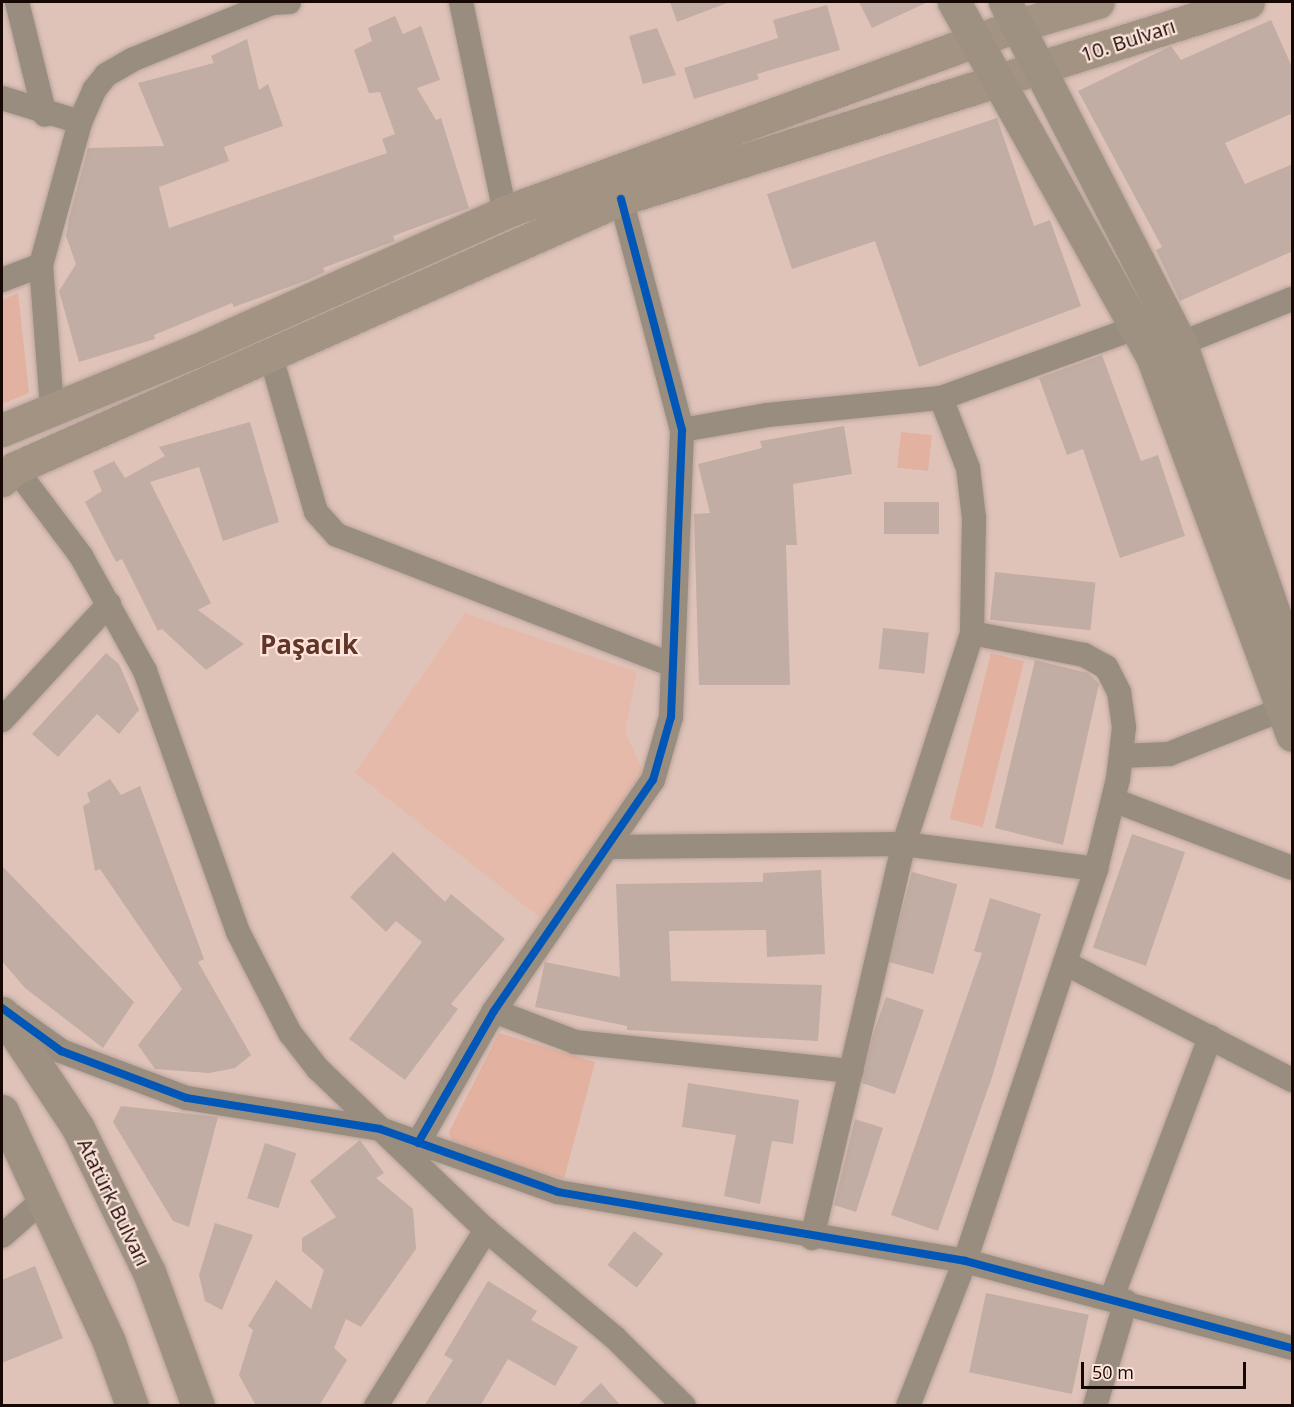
<!DOCTYPE html>
<html>
<head>
<meta charset="utf-8">
<style>
  body { margin:0 }
  #map { position:relative; width:1294px; height:1407px; overflow:hidden; background:#dfc3b9; font-family:"Open Sans",sans-serif }
  div>[style] { position:absolute }
  [style*='--x'] { left:calc(var(--x)*1px); top:calc(var(--y)*1px); width:calc(var(--w)*1px); rotate:calc(var(--a)*1deg) }
  .built>* { inset:0; background:#e6baaa }
  .green>* { inset:0; background:#e3b19f; transform-origin:0 0 }
  .building>* { inset:0; background:#c1ada3; transform-origin:0 0 }
  .roads { filter:drop-shadow(0 0 2px #b8a39c) drop-shadow(0 0 2px #b8a39c) }
  .street>* { height:24px; margin:-12px; padding:0 12px; transform-origin:12px; border-radius:12px; background:#988d7e }
  .secondary>* { height:33px; margin:-16.5px; padding:0 16.5px; transform-origin:16.5px; border-radius:16.5px; background:#a39382 }
  .primary>* { height:33px; margin:-16.5px; padding:0 16.5px; transform-origin:16.5px; border-radius:16.5px; background:#9e9182 }
  .cycleway>* { height:8px; margin:-4px; padding:0 4px; transform-origin:4px; border-radius:4px; background:#0057b8 }
  span { translate:-50% -50%; white-space:nowrap; text-align:center; line-height:1.15; -webkit-text-stroke:4.5px #fde3da; paint-order:stroke }
  .street-label { font-size:20px; color:#180804 }
  .district-label { font-size:26px; color:#5f3628; font-weight:700 }
  .frame { position:absolute; inset:0; border:3px solid #180804; pointer-events:none }
  .scale { position:absolute; left:1081px; top:1362px; width:165px; height:27px; box-sizing:border-box; border:3px solid #180804; border-top:0; padding-left:8px; font-size:18px; line-height:21px; white-space:nowrap; color:#180804; -webkit-text-stroke:4px #fde3da; paint-order:stroke }
</style>
</head>
<body>
<div id="map">
  <div class="built">
    <i style="clip-path:polygon(465px 613px,637px 672px,625px 731px,643px 771px,547px 923px,355px 773px)"></i>
  </div>
  <div class="green">
    <i style="clip-path:polygon(18px 293px,29px 393px,2px 404px,2px 300px)"></i>
    <i style="left:901px;top:432px;width:31px;height:36px;rotate:6deg"></i>
    <i style="left:991px;top:653px;width:34px;height:171px;rotate:14deg"></i>
    <i style="clip-path:polygon(499px 1033px,595px 1062px,564px 1179px,454px 1148px,449px 1132px)"></i>
  </div>
  <div class="building">
    <i style="clip-path:polygon(670px 2px,727px 2px,727px 3px,677px 22px)"></i>
    <i style="clip-path:polygon(859px 2px,928px 2px,872px 28px)"></i>
    <i style="clip-path:polygon(827px 5px,840px 50px,757px 74px,759px 79px,694px 99px,684px 68px,778px 38px,773px 20px)"></i>
    <i style="clip-path:polygon(395px 16px,403px 34px,421px 26px,440px 80px,417px 88px,436px 120px,441px 118px,469px 208px,393px 236px,395px 241px,323px 268px,325px 272px,305px 281px,234px 307px,232px 303px,154px 335px,155px 339px,79px 362px,59px 291px,76px 264px,66px 236px,69px 218px,88px 148px,164px 146px,138px 83px,214px 63px,211px 56px,247px 39px,259px 90px,268px 84px,283px 126px,224px 147px,229px 161px,159px 187px,169px 228px,387px 153px,382px 139px,395px 134px,380px 92px,369px 93px,354px 50px,372px 41px,368px 28px)"></i>
    <i style="clip-path:polygon(1271px 20px,1293px 69px,1293px 113px,1225px 143px,1245px 184px,1293px 164px,1293px 251px,1180px 301px,1156px 250px,1162px 247px,1078px 91px,1171px 46px,1181px 60px)"></i>
    <i style="clip-path:polygon(657px 28px,676px 75px,643px 84px,629px 36px)"></i>
    <i style="clip-path:polygon(997px 118px,1034px 226px,1050px 220px,1081px 306px,919px 367px,875px 241px,792px 269px,767px 194px)"></i>
    <i style="clip-path:polygon(1102px 355px,1141px 461px,1158px 455px,1185px 536px,1120px 558px,1083px 449px,1067px 455px,1039px 378px)"></i>
    <i style="clip-path:polygon(250px 422px,279px 522px,223px 541px,199px 467px,150px 482px,211px 603px,198px 610px,244px 644px,206px 670px,162px 629px,158px 631px,122px 559px,116px 562px,85px 502px,102px 491px,93px 471px,114px 461px,125px 478px,165px 456px,159px 447px)"></i>
    <i style="clip-path:polygon(844px 426px,852px 474px,793px 484px,797px 545px,786px 545px,790px 685px,699px 685px,694px 514px,710px 513px,698px 464px,762px 448px,760px 441px)"></i>
    <i style="left:884px;top:502px;width:55px;height:32px"></i>
    <i style="left:995px;top:572px;width:101px;height:48px;rotate:6deg"></i>
    <i style="left:883px;top:628px;width:46px;height:41px;rotate:6deg"></i>
    <i style="clip-path:polygon(106px 653px,119px 664px,139px 710px,119px 734px,97px 714px,58px 757px,32px 734px)"></i>
    <i style="clip-path:polygon(1035px 660px,1088px 673px,1099px 684px,1063px 845px,995px 828px)"></i>
    <i style="clip-path:polygon(110px 779px,121px 795px,140px 786px,204px 959px,198px 962px,251px 1055px,235px 1068px,209px 1073px,155px 1069px,138px 1045px,182px 989px,100px 869px,95px 871px,83px 806px,90px 802px,87px 793px)"></i>
    <i style="left:1132px;top:834px;width:56px;height:120px;rotate:19deg"></i>
    <i style="clip-path:polygon(393px 852px,445px 902px,451px 894px,505px 939px,451px 1004px,458px 1009px,405px 1080px,349px 1039px,422px 942px,396px 921px,386px 932px,350px 897px)"></i>
    <i style="clip-path:polygon(2px 866px,134px 1002px,103px 1048px,25px 988px,2px 961px)"></i>
    <i style="clip-path:polygon(821px 870px,825px 954px,767px 957px,766px 930px,669px 931px,671px 981px,822px 985px,818px 1041px,627px 1030px,627px 1026px,535px 1007px,545px 962px,620px 977px,616px 884px,763px 882px,763px 873px)"></i>
    <i style="left:912px;top:872px;width:47px;height:93px;rotate:15deg"></i>
    <i style="clip-path:polygon(990px 898px,1041px 914px,992px 1077px,938px 1231px,891px 1215px,982px 953px,974px 951px)"></i>
    <i style="left:886px;top:997px;width:40px;height:89px;rotate:19deg"></i>
    <i style="clip-path:polygon(688px 1083px,799px 1100px,793px 1144px,772px 1141px,760px 1204px,724px 1196px,736px 1135px,682px 1127px)"></i>
    <i style="clip-path:polygon(121px 1106px,218px 1117px,189px 1227px,173px 1221px,113px 1122px)"></i>
    <i style="clip-path:polygon(855px 1119px,883px 1128px,856px 1212px,834px 1205px)"></i>
    <i style="clip-path:polygon(360px 1140px,384px 1173px,376px 1178px,413px 1209px,416px 1249px,361px 1327px,346px 1319px,334px 1348px,347px 1360px,319px 1406px,256px 1406px,239px 1375px,253px 1330px,248px 1326px,276px 1280px,311px 1309px,324px 1270px,302px 1251px,302px 1238px,336px 1217px,310px 1181px)"></i>
    <i style="left:265px;top:1143px;width:33px;height:58px;rotate:18deg"></i>
    <i style="clip-path:polygon(215px 1223px,253px 1235px,222px 1310px,205px 1301px,199px 1275px)"></i>
    <i style="left:634px;top:1231px;width:37px;height:43px;rotate:38deg"></i>
    <i style="clip-path:polygon(35px 1266px,63px 1338px,2px 1363px,2px 1280px)"></i>
    <i style="clip-path:polygon(488px 1281px,537px 1311px,531px 1320px,578px 1347px,555px 1386px,508px 1359px,480px 1406px,424px 1406px,453px 1360px,444px 1355px)"></i>
    <i style="left:986px;top:1293px;width:105px;height:81px;rotate:12deg"></i>
    <i style="clip-path:polygon(601px 1383px,621px 1406px,577px 1406px)"></i>
  </div>
  <div class="roads">
    <div class="street">
      <i style="--x:17;--y:2;--w:116;--a:76.1"></i>
      <i style="--x:461;--y:2;--w:215;--a:78.2"></i>
      <i style="--x:2;--y:98;--w:82;--a:17.1"></i>
      <i style="--x:2;--y:280;--w:42;--a:-21"></i>
      <i style="--x:1165;--y:350;--w:137;--a:-21.9"></i>
      <i style="--x:271;--y:357;--w:161;--a:73.8"></i>
      <i style="--x:316;--y:512;--w:31;--a:48"></i>
      <i style="--x:337;--y:535;--w:359;--a:21.2"></i>
      <i style="--x:52;--y:408;--w:143;--a:-94.4"></i>
      <i style="--x:41;--y:265;--w:148;--a:-74.7"></i>
      <i style="--x:80;--y:122;--w:35;--a:-66"></i>
      <i style="--x:94;--y:90;--w:19;--a:-51"></i>
      <i style="--x:106;--y:75;--w:32;--a:-30"></i>
      <i style="--x:134;--y:59;--w:149;--a:-22.1"></i>
      <i style="--x:272;--y:3;--w:17;--a:-3"></i>
      <i style="--x:682;--y:430;--w:86;--a:-10"></i>
      <i style="--x:767;--y:415;--w:175;--a:-5.6"></i>
      <i style="--x:941;--y:398;--w:204;--a:-19.8"></i>
      <i style="--x:15;--y:468;--w:110;--a:53.1"></i>
      <i style="--x:81;--y:556;--w:132;--a:60.9"></i>
      <i style="--x:145;--y:671;--w:277;--a:70.4"></i>
      <i style="--x:238;--y:932;--w:114;--a:62.8"></i>
      <i style="--x:290;--y:1033;--w:46;--a:52.1"></i>
      <i style="--x:318;--y:1069;--w:233;--a:43.8"></i>
      <i style="--x:486;--y:1230;--w:168;--a:39.9"></i>
      <i style="--x:615;--y:1338;--w:97;--a:44.6"></i>
      <i style="--x:2;--y:720;--w:158;--a:-47.3"></i>
      <i style="--x:1121;--y:756;--w:48;--a:-2.4"></i>
      <i style="--x:1169;--y:754;--w:123;--a:-21.5"></i>
      <i style="--x:1113;--y:800;--w:191;--a:20.8"></i>
      <i style="--x:610;--y:847;--w:294;--a:-0.6"></i>
      <i style="--x:904;--y:844;--w:194;--a:7.4"></i>
      <i style="--x:1065;--y:963;--w:255;--a:27.3"></i>
      <i style="--x:494;--y:1011;--w:87;--a:20.9"></i>
      <i style="--x:575;--y:1042;--w:278;--a:6"></i>
      <i style="--x:8;--y:1013;--w:65;--a:35.6"></i>
      <i style="--x:61;--y:1051;--w:134;--a:20.5"></i>
      <i style="--x:187;--y:1098;--w:195;--a:9.1"></i>
      <i style="--x:380;--y:1129;--w:189;--a:19.5"></i>
      <i style="--x:558;--y:1192;--w:413;--a:9.6"></i>
      <i style="--x:965;--y:1261;--w:338;--a:14.9"></i>
      <i style="--x:418;--y:1143;--w:152;--a:-60.1"></i>
      <i style="--x:494;--y:1011;--w:280;--a:-55.5"></i>
      <i style="--x:653;--y:780;--w:66;--a:-74.1"></i>
      <i style="--x:671;--y:717;--w:287;--a:-87.8"></i>
      <i style="--x:682;--y:430;--w:239;--a:-104.8"></i>
      <i style="--x:2;--y:1236;--w:56;--a:-41.4"></i>
      <i style="--x:812;--y:1238;--w:405;--a:-76.9"></i>
      <i style="--x:904;--y:844;--w:222;--a:-72.1"></i>
      <i style="--x:972;--y:633;--w:115;--a:-89"></i>
      <i style="--x:974;--y:518;--w:50;--a:-96.8"></i>
      <i style="--x:968;--y:468;--w:75;--a:-111.1"></i>
      <i style="--x:1112;--y:1297;--w:278;--a:-69.3"></i>
      <i style="--x:376;--y:1406;--w:208;--a:-58"></i>
      <i style="--x:908;--y:1406;--w:156;--a:-68.5"></i>
      <i style="--x:965;--y:1261;--w:413;--a:-71.5"></i>
      <i style="--x:1096;--y:869;--w:93;--a:-76.3"></i>
      <i style="--x:1118;--y:779;--w:52;--a:-83.4"></i>
      <i style="--x:1124;--y:727;--w:35;--a:-98"></i>
      <i style="--x:1119;--y:692;--w:28;--a:-117"></i>
      <i style="--x:1106;--y:667;--w:25;--a:-151"></i>
      <i style="--x:1084;--y:655;--w:114;--a:-168.9"></i>
      <i style="--x:1095;--y:1406;--w:109;--a:-73.6"></i>
    </div>
    <div class="secondary">
      <i style="--x:2;--y:430;--w:211;--a:-22.3"></i>
      <i style="--x:197;--y:350;--w:338;--a:-24.1"></i>
      <i style="--x:505;--y:212;--w:544;--a:-20"></i>
      <i style="--x:1016;--y:26;--w:85;--a:-16.3"></i>
      <i style="--x:2;--y:480;--w:18;--a:-43"></i>
      <i style="--x:15;--y:468;--w:663;--a:-23.94"></i>
      <i style="--x:621;--y:199;--w:657;--a:-17.44"></i>
    </div>
    <div class="primary">
      <i style="--x:954;--y:2;--w:406;--a:60.8"></i>
      <i style="--x:1152;--y:356;--w:404;--a:69.7"></i>
      <i style="--x:1005;--y:2;--w:382;--a:62.8"></i>
      <i style="--x:1180;--y:342;--w:342;--a:70.9"></i>
      <i style="--x:2;--y:1013;--w:138;--a:56.5"></i>
      <i style="--x:78;--y:1128;--w:161;--a:63.8"></i>
      <i style="--x:149;--y:1272;--w:143;--a:69.9"></i>
      <i style="--x:2;--y:1111;--w:255;--a:65.1"></i>
      <i style="--x:109;--y:1342;--w:68;--a:70.2"></i>
    </div>
  </div>
  <div class="cycleway">
    <i style="--x:2;--y:1008;--w:73;--a:36.1"></i>
    <i style="--x:61;--y:1051;--w:134;--a:20.5"></i>
    <i style="--x:187;--y:1098;--w:195;--a:9.1"></i>
    <i style="--x:380;--y:1129;--w:189;--a:19.5"></i>
    <i style="--x:558;--y:1192;--w:413;--a:9.6"></i>
    <i style="--x:965;--y:1261;--w:338;--a:14.9"></i>
    <i style="--x:418;--y:1143;--w:152;--a:-60.1"></i>
    <i style="--x:494;--y:1011;--w:280;--a:-55.5"></i>
    <i style="--x:653;--y:780;--w:66;--a:-74.1"></i>
    <i style="--x:671;--y:717;--w:287;--a:-87.8"></i>
    <i style="--x:682;--y:430;--w:239;--a:-104.8"></i>
  </div>
  <div class="street-label">
    <span style="left:1128px;top:40px;rotate:-18deg">10. Bulvarı</span>
    <span style="left:114px;top:1202px;rotate:64deg">Atatürk Bulvarı</span>
  </div>
  <div class="district-label">
    <span style="left:309px;top:645px">Paşacık</span>
  </div>
  <div class="frame"></div>
  <div class="scale">50 m</div>
</div>
</body>
</html>
